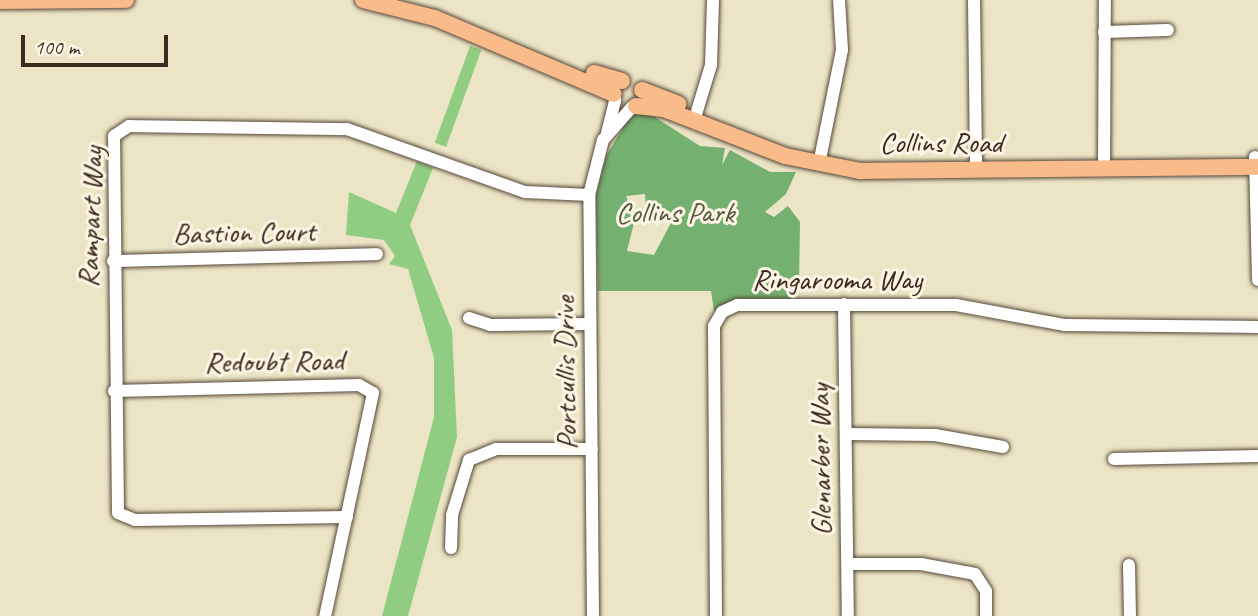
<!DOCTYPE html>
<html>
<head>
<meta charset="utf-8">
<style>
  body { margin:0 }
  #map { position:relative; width:1258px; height:616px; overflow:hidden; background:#ece5c5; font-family:Caveat,sans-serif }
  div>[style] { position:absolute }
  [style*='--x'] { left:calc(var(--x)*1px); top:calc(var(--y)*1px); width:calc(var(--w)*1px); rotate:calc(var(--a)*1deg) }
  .green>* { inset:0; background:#90cd82; transform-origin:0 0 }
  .forest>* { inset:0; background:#74b070 }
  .roads { filter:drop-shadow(0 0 2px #564637) drop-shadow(0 0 2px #564637) }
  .minor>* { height:12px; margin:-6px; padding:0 6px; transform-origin:6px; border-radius:6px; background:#fff }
  .major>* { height:16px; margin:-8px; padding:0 8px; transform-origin:8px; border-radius:8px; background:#fabb8b }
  span { translate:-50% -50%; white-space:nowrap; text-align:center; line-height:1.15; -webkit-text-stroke:6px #fcf5e5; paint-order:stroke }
  .street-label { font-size:30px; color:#3b2a1e }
  .park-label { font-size:30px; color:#545b3c }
  .scale { position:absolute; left:21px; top:35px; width:147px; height:32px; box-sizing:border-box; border:4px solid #3b2a1e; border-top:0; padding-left:9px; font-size:21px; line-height:24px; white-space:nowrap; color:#3b2a1e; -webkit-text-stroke:5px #fcf5e5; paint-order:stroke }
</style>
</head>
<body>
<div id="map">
  <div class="green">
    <i style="left:470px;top:46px;width:12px;height:103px;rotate:20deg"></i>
    <i style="clip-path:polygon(417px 161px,433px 168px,410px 225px,452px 330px,457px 437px,408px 616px,382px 616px,434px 417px,434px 358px,408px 269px,389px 264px,395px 256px,384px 240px,346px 235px,349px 192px,396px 213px)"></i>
  </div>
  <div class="forest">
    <i style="clip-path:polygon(evenodd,647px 112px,700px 146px,725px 148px,722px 165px,730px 150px,770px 172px,796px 172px,786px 194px,765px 212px,774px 217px,788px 206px,800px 222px,799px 288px,789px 302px,736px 301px,714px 311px,711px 291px,598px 291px,596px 196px,606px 156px,630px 116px,647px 112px,645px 194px,646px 208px,673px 219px,654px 255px,627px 251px,635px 219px,626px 196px,645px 194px)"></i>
  </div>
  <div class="roads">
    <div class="minor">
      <i style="--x:974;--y:0;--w:171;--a:89.3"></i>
      <i style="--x:1104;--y:32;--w:64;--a:-1.8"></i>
      <i style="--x:694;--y:121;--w:59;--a:-73.1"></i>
      <i style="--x:711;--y:65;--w:65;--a:-88.2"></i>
      <i style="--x:607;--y:133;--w:34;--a:-76"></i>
      <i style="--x:1255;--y:157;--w:123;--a:88.6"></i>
      <i style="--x:819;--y:164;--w:116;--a:-78.6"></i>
      <i style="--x:842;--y:50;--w:50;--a:-93.4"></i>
      <i style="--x:1104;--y:169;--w:169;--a:-89.7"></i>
      <i style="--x:113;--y:261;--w:264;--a:-1.5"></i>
      <i style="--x:844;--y:304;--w:312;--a:89.3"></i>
      <i style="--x:469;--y:318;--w:22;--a:18"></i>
      <i style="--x:490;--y:325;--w:100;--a:-0.6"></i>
      <i style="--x:114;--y:391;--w:245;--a:-1.4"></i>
      <i style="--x:359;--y:385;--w:16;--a:30"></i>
      <i style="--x:373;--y:393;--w:228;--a:102.1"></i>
      <i style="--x:846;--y:434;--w:89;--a:0.6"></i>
      <i style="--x:935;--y:435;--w:69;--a:10"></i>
      <i style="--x:1114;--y:459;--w:144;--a:-1.2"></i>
      <i style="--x:347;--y:517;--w:212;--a:179.2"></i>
      <i style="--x:135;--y:520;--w:18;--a:-158"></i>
      <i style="--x:118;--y:513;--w:377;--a:-90.6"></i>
      <i style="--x:114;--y:136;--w:18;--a:-34"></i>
      <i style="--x:129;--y:126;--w:218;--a:0.8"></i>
      <i style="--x:347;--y:129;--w:189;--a:19.5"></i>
      <i style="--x:525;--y:192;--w:64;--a:2.7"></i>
      <i style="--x:451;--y:548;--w:33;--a:-88"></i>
      <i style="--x:452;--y:515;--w:58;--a:-72.8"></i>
      <i style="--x:469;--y:460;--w:29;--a:-22"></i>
      <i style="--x:496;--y:449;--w:96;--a:0"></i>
      <i style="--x:848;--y:564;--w:73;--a:0"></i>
      <i style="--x:921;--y:564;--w:55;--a:10.5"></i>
      <i style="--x:975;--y:574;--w:20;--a:57"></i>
      <i style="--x:986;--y:591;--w:25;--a:90"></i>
      <i style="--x:1129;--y:565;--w:51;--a:88.9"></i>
      <i style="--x:593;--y:616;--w:421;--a:-90.5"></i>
      <i style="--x:589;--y:195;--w:57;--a:-75.7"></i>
      <i style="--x:603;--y:140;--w:44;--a:-48.7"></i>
      <i style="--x:716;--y:616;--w:290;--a:-90.4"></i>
      <i style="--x:714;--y:326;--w:16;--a:-60"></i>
      <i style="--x:722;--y:312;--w:17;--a:-25"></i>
      <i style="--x:737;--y:305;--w:219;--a:0"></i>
      <i style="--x:956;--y:305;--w:111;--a:10.4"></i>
      <i style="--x:1065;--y:325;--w:193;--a:0.6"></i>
    </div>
    <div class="major">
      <i style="--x:363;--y:0;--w:74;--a:14"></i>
      <i style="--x:435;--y:18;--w:194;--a:23"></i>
      <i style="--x:0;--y:1;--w:126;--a:-0.5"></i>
      <i style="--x:594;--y:73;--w:29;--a:16"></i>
      <i style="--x:642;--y:90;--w:39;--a:21"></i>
      <i style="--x:636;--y:106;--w:28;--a:6"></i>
      <i style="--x:664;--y:109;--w:130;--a:21.2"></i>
      <i style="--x:785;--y:156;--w:76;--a:11.3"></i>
      <i style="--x:860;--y:171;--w:398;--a:-0.6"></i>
    </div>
  </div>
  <div class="street-label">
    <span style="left:941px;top:142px">Collins Road</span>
    <span style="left:90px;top:217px;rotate:-88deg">Rampart Way</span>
    <span style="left:244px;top:232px;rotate:-1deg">Bastion Court</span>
    <span style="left:837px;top:279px">Ringarooma Way</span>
    <span style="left:274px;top:361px;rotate:-1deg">Redoubt Road</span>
    <span style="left:565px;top:373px;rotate:-91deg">Portcullis Drive</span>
    <span style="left:820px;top:460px;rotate:-91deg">Glenarber Way</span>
  </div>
  <div class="park-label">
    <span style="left:675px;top:212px">Collins Park</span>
  </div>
  <div class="scale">100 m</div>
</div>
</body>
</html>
